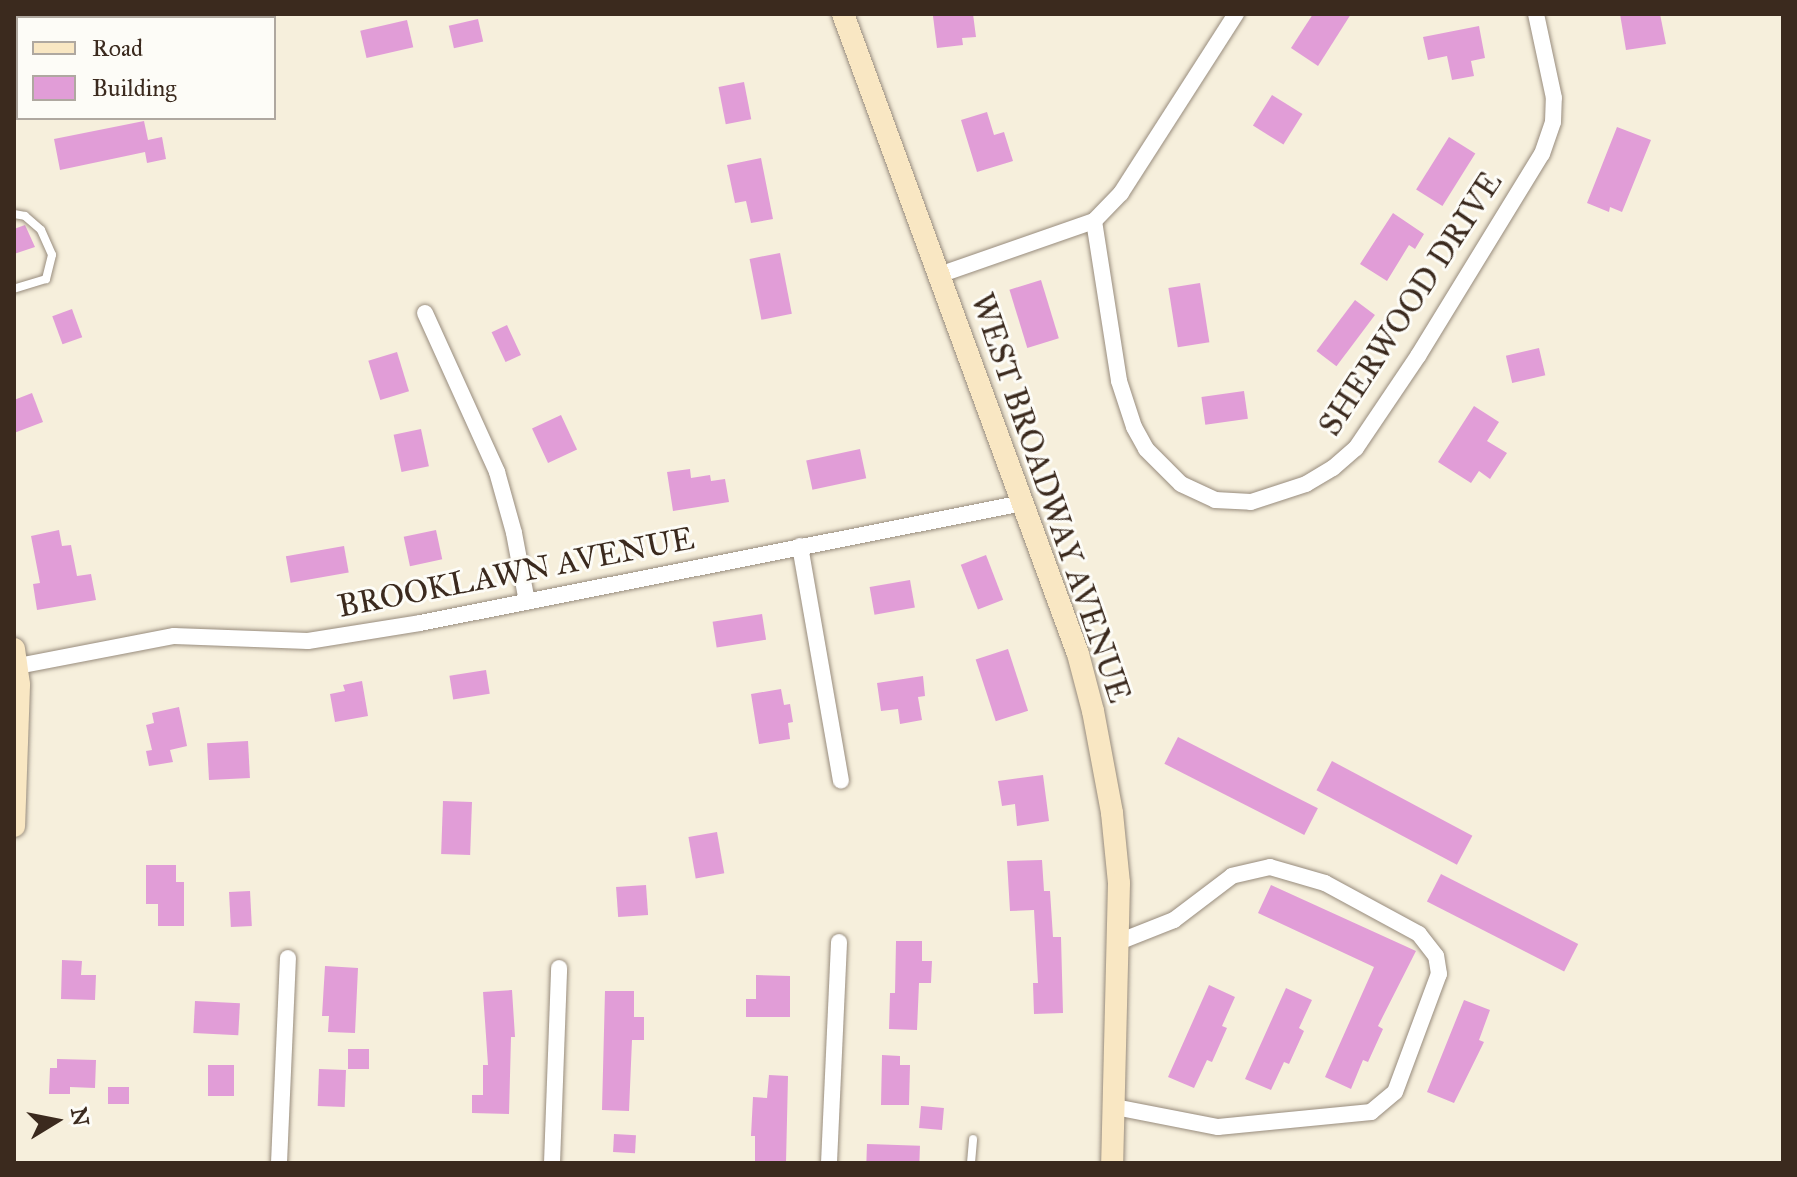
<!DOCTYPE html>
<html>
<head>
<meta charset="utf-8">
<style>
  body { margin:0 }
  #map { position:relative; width:1797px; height:1177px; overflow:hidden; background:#f6efdc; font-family:"IM FELL Great Primer",serif }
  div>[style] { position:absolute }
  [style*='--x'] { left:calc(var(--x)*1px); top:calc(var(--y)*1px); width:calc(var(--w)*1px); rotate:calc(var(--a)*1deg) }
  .building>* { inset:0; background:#e19dd7; transform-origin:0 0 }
  .roads { filter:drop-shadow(0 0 2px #988c7d) drop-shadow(0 0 2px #988c7d) }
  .lane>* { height:8px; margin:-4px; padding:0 4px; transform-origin:4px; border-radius:4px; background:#fff }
  .street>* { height:16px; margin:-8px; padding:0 8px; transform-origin:8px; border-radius:8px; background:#fff }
  .secondary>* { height:22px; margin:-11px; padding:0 11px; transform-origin:11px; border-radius:11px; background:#f9e7c3 }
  span { translate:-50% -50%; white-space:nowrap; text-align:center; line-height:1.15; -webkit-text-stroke:6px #fdfcf7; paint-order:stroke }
  .street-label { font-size:32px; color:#3b2a1e }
  .frame { position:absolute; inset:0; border:16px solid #3b2a1e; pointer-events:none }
  .legend { position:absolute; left:16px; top:16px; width:260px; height:104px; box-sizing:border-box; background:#fdfcf7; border:2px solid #afa8a0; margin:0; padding:10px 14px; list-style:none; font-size:24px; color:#3b2a1e }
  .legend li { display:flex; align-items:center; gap:16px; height:40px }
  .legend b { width:40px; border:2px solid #afa8a0 }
  .north { position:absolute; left:16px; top:1081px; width:80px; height:80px; -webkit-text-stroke:6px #fdfcf7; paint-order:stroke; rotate:80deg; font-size:22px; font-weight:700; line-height:32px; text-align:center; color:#3b2a1e }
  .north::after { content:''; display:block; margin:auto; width:28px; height:36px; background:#3b2a1e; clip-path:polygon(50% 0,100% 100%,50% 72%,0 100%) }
</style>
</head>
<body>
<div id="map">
  <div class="building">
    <i style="clip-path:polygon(973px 14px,976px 37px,962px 38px,963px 45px,937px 48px,933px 16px)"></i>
    <i style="clip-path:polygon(1313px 14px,1351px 14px,1318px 66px,1291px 48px)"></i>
    <i style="clip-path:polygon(1620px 14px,1660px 14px,1666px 44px,1626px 50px)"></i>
    <i style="left:478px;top:19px;width:23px;height:30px;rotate:77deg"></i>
    <i style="left:407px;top:20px;width:28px;height:48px;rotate:77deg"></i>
    <i style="clip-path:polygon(1479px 26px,1485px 58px,1471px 61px,1474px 76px,1452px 80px,1447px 56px,1428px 60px,1423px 37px)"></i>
    <i style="left:744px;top:82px;width:38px;height:26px;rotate:79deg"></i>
    <i style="left:1272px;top:95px;width:36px;height:36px;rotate:32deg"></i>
    <i style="clip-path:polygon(987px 112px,994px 135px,1004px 132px,1013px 161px,977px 172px,961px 120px)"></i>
    <i style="clip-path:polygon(144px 121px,148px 140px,162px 137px,166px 159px,147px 163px,145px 152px,60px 170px,54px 139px)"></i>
    <i style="clip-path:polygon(1617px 127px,1651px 140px,1622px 212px,1610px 207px,1609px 212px,1587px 203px)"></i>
    <i style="left:1449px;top:137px;width:31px;height:62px;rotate:32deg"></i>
    <i style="clip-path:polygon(761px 158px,773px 219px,751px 223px,746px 201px,735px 203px,727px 165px)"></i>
    <i style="clip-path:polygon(1393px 213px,1424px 234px,1415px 249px,1409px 245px,1387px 281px,1360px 264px)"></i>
    <i style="clip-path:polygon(25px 225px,35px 247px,14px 254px,14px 229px)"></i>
    <i style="left:780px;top:253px;width:62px;height:31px;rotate:79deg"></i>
    <i style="left:1041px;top:280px;width:61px;height:33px;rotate:73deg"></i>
    <i style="left:1200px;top:283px;width:60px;height:32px;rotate:81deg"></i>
    <i style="left:1355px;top:300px;width:25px;height:64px;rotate:37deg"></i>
    <i style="left:72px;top:309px;width:30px;height:21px;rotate:70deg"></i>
    <i style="left:507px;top:325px;width:33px;height:17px;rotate:65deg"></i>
    <i style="left:1539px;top:348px;width:28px;height:34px;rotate:77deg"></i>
    <i style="left:397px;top:352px;width:41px;height:30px;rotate:73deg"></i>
    <i style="left:1244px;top:391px;width:28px;height:43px;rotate:82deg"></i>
    <i style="clip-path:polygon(32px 393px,43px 422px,14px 433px,14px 400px)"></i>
    <i style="clip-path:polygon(1474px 406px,1499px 422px,1487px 441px,1507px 453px,1490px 479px,1479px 471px,1471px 483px,1438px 462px)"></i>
    <i style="left:561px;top:415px;width:38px;height:32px;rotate:65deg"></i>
    <i style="left:421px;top:429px;width:38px;height:28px;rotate:78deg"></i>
    <i style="left:860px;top:449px;width:30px;height:55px;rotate:78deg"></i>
    <i style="clip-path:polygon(690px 469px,691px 478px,710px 475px,711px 481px,725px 479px,729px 502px,673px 511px,667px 472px)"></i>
    <i style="clip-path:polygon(59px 530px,62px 546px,71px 545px,77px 576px,91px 574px,96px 600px,37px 610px,33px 584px,40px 583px,31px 536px)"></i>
    <i style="left:436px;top:530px;width:30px;height:33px;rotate:78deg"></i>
    <i style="left:344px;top:546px;width:27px;height:59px;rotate:80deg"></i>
    <i style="left:986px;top:555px;width:48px;height:27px;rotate:69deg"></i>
    <i style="left:910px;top:580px;width:28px;height:41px;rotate:80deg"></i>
    <i style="left:762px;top:614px;width:26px;height:50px;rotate:81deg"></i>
    <i style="left:1008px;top:649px;width:65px;height:34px;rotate:72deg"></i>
    <i style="left:486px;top:670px;width:24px;height:37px;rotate:81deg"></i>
    <i style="clip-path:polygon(923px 676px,925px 696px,918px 697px,922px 720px,900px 724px,898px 709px,881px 711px,877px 683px)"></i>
    <i style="clip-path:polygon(362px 681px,368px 716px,335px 722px,330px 694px,345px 691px,343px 685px)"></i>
    <i style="clip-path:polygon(781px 689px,784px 705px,790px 704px,793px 722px,788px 723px,790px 739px,759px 744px,751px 694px)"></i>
    <i style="clip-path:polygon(179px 707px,187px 746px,170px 750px,173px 762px,149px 766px,146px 751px,152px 750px,146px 725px,154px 723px,152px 713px)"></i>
    <i style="left:1178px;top:737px;width:157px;height:30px;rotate:27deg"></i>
    <i style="left:248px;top:741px;width:37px;height:41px;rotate:87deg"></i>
    <i style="left:1332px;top:761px;width:159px;height:33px;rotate:28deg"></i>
    <i style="clip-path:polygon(1043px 775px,1049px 821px,1017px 826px,1015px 804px,1002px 806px,998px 781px)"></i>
    <i style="left:443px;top:801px;width:29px;height:53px;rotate:2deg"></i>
    <i style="left:717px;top:832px;width:42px;height:29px;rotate:80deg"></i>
    <i style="clip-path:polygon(1042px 860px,1044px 891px,1050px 891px,1053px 937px,1061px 937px,1063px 1013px,1034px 1014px,1033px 983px,1038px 983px,1034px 910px,1010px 911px,1007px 861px)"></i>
    <i style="clip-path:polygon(146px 865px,176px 865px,176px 882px,184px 882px,184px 926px,158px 926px,158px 904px,146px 904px)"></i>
    <i style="left:1441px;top:874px;width:154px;height:31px;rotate:27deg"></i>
    <i style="left:646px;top:885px;width:30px;height:30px;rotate:86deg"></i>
    <i style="clip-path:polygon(1271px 885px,1416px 951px,1378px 1026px,1383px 1029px,1368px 1062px,1363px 1060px,1351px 1089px,1325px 1077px,1374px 967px,1258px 913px)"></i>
    <i style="left:250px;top:891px;width:35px;height:21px;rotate:87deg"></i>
    <i style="clip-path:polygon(896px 941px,922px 941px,922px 961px,932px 961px,931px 983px,919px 983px,917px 1030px,889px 1029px,890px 993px,895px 993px)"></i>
    <i style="clip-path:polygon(62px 960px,82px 961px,81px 975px,96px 975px,95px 1000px,61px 999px)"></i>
    <i style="clip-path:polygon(325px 966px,358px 968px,355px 1033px,328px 1032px,329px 1016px,322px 1016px)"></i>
    <i style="clip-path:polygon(756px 975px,790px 976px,790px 1017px,746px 1017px,746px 999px,756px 999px)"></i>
    <i style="clip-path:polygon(1209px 985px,1235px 997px,1222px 1026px,1227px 1028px,1212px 1062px,1207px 1060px,1194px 1088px,1168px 1077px)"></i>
    <i style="clip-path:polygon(1286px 988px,1312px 1000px,1299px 1028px,1304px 1031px,1289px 1064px,1284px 1062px,1271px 1090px,1245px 1079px)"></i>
    <i style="clip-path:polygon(512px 990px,515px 1037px,511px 1037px,509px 1114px,472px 1113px,472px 1095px,483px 1095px,483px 1065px,488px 1065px,483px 992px)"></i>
    <i style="clip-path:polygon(605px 991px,634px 991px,634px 1017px,644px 1017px,644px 1040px,632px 1040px,629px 1111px,602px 1110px)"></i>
    <i style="clip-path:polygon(1464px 1000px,1490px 1010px,1479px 1040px,1484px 1042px,1454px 1103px,1427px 1092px)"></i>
    <i style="left:195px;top:1001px;width:45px;height:32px;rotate:3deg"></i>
    <i style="left:348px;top:1049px;width:21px;height:20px"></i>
    <i style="clip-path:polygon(882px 1055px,900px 1056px,900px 1065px,910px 1065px,909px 1105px,881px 1105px)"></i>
    <i style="clip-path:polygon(57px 1059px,96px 1060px,95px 1088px,70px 1087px,70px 1094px,49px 1094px,50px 1068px,57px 1068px)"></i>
    <i style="left:208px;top:1065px;width:26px;height:31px"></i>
    <i style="left:319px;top:1069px;width:27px;height:37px;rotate:2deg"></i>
    <i style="clip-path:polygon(769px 1075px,788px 1076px,786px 1163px,755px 1163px,755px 1136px,751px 1136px,753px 1097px,767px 1098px)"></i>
    <i style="left:108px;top:1087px;width:21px;height:17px"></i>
    <i style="left:921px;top:1106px;width:23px;height:22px;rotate:5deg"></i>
    <i style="left:614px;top:1134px;width:22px;height:18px;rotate:3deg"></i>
    <i style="left:867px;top:1144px;width:53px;height:19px;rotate:2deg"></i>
  </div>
  <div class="roads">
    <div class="lane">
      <i style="--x:14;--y:214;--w:11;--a:10"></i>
      <i style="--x:25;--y:216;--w:21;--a:41"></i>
      <i style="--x:41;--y:230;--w:27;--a:66"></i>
      <i style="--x:52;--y:255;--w:25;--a:104"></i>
      <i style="--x:46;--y:279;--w:34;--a:163"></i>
      <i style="--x:971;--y:1163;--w:24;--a:-85"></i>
    </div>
    <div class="street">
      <i style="--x:173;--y:18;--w:22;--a:-10"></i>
      <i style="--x:14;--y:48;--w:4;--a:-14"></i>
      <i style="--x:1094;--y:221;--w:162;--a:81.1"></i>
      <i style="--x:1119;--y:381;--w:48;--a:71.9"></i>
      <i style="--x:1134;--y:427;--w:25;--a:61"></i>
      <i style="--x:1146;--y:449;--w:49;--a:45"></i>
      <i style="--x:1181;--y:484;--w:38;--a:25"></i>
      <i style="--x:1215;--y:500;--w:36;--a:3"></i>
      <i style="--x:1251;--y:502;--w:58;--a:-18.1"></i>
      <i style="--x:1306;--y:484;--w:31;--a:-31"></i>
      <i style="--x:1333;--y:468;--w:30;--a:-41"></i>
      <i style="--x:1356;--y:448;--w:111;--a:-56"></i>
      <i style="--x:1418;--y:356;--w:237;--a:-58.5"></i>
      <i style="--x:1542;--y:154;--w:34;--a:-71"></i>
      <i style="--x:1553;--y:122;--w:24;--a:-88"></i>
      <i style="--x:1554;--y:98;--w:86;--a:-102.1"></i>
      <i style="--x:939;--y:275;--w:164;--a:-19.2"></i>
      <i style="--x:1094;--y:221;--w:39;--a:-46"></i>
      <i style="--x:1121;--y:193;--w:213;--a:-57.3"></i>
      <i style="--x:425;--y:313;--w:175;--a:65.6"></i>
      <i style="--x:497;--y:472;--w:63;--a:74.4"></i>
      <i style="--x:514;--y:533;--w:70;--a:79.3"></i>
      <i style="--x:800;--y:546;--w:238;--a:80.1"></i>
      <i style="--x:18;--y:666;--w:159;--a:-10.9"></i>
      <i style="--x:174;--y:636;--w:134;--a:2.1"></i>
      <i style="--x:308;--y:641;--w:113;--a:-9.1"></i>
      <i style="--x:420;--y:623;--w:615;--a:-11.26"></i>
      <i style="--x:1115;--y:1107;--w:105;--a:11"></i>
      <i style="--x:1218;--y:1127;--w:154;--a:-5.6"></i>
      <i style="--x:1371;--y:1112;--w:31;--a:-40"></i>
      <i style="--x:1395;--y:1092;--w:126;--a:-69.6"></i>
      <i style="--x:1439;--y:974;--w:18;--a:-99"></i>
      <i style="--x:1436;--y:956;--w:28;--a:-128"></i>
      <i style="--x:1419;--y:934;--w:107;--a:-151.5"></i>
      <i style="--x:1325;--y:883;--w:57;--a:-163.8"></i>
      <i style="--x:1270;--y:867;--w:39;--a:167"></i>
      <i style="--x:1232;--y:876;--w:73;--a:142.8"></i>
      <i style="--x:1174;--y:920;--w:57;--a:158.4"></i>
      <i style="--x:279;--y:1163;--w:205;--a:-87.5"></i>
      <i style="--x:552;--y:1163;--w:195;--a:-87.9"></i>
      <i style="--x:829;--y:1163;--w:221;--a:-87.4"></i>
    </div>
    <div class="secondary">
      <i style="--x:843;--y:14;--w:682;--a:69.84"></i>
      <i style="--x:1078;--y:654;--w:59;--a:75.3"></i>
      <i style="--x:1093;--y:711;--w:104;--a:79.4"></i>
      <i style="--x:1112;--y:813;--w:70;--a:84.3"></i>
      <i style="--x:1119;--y:883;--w:280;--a:91.4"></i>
      <i style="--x:14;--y:649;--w:36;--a:82"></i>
      <i style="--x:19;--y:685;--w:141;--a:92"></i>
    </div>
  </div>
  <div class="street-label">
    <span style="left:1411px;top:304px;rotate:-57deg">SHERWOOD DRIVE</span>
    <span style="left:1050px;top:498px;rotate:71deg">WEST BROADWAY AVENUE</span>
    <span style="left:516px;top:573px;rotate:-11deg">BROOKLAWN AVENUE</span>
  </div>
  <div class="frame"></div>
  <ul class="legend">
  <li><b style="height:10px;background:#f9e7c3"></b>Road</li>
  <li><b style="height:22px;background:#e19dd7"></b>Building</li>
  </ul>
  <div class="north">N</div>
</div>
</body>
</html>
